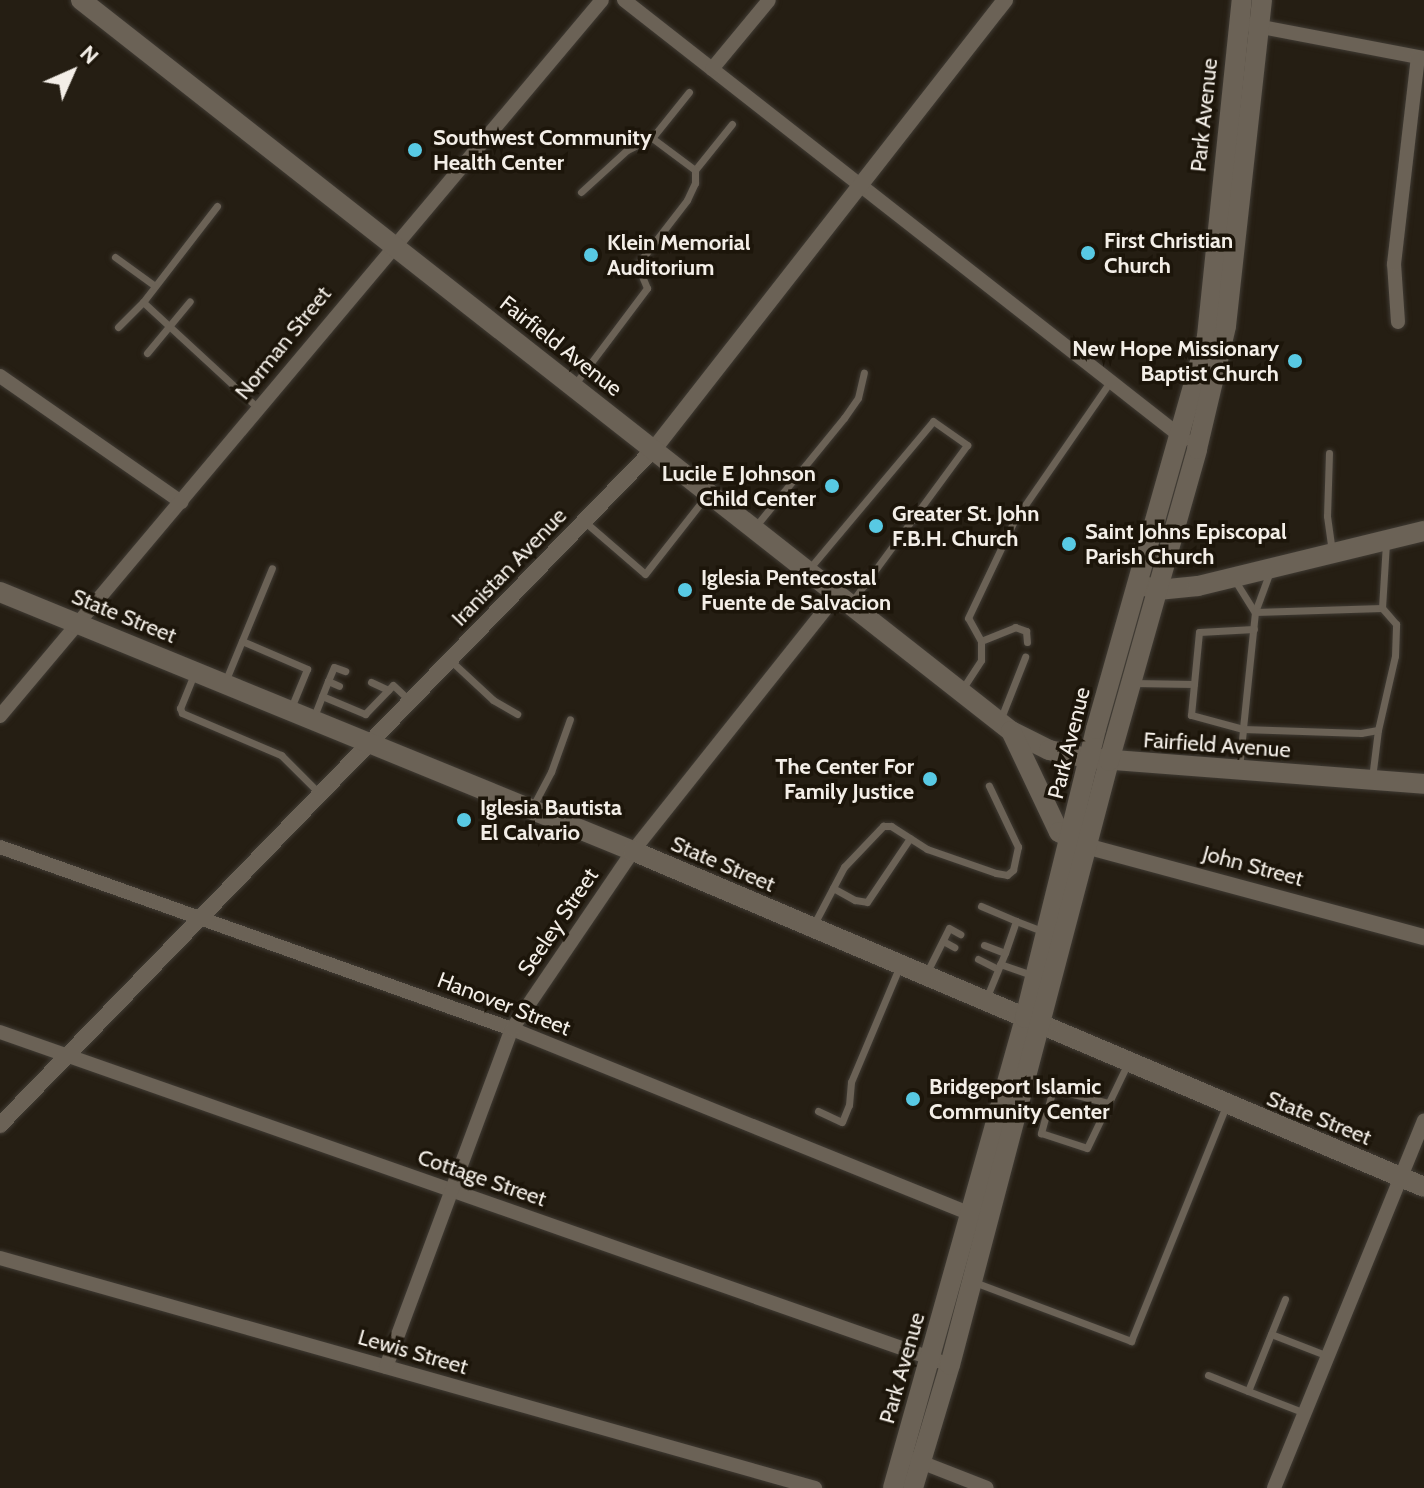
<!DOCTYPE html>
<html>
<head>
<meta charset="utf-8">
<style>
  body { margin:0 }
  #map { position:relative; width:1424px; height:1488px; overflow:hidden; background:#251e13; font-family:Cabin,sans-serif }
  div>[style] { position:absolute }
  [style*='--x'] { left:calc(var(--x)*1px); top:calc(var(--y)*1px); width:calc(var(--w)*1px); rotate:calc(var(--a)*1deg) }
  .roads { filter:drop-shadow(0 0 2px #403b34) drop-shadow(0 0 2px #403b34) }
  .service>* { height:7px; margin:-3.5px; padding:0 3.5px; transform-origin:3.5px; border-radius:3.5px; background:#6b6256 }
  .minor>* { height:14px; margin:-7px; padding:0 7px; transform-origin:7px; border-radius:7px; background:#6b6256 }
  .tertiary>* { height:16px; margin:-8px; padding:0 8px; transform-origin:8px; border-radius:8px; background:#6b6256 }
  .secondary>* { height:20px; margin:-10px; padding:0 10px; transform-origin:10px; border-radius:10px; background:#6b6256 }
  .dots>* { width:22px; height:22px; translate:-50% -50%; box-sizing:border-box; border:4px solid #1c150a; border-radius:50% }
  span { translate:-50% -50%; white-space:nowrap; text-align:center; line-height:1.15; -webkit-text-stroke:7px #1c150a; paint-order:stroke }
  .street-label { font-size:22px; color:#f3eee7 }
  .poi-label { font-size:22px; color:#f3eee7; font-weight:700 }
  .left { translate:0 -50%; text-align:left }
  .right { translate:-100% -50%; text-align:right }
  .north { position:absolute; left:32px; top:32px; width:80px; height:80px; -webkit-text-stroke:6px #1c150a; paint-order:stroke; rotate:45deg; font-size:22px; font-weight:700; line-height:32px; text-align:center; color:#f3eee7 }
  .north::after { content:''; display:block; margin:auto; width:28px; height:36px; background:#f3eee7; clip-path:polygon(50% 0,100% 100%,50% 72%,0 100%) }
</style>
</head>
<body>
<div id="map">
  <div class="roads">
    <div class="service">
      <i style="--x:695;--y:170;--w:59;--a:-51.2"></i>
      <i style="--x:581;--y:192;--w:62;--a:-42.4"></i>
      <i style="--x:627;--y:150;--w:28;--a:-26"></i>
      <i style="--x:652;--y:138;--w:59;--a:-51.2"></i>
      <i style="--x:217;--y:206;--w:121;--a:127.6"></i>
      <i style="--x:143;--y:302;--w:156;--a:42.7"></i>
      <i style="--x:115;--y:257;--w:49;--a:35.9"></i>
      <i style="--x:118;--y:327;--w:35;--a:-45"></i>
      <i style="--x:147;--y:353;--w:67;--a:-50.4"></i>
      <i style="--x:575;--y:384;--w:120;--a:-53.1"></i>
      <i style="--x:647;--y:288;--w:25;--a:-113"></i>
      <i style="--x:637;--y:265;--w:82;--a:-52.4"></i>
      <i style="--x:687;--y:200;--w:19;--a:-65"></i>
      <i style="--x:695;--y:183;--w:13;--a:-90"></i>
      <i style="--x:695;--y:170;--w:54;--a:-143.3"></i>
      <i style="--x:1329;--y:453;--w:63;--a:91.8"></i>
      <i style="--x:1327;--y:516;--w:35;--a:82"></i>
      <i style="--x:585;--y:522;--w:79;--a:40.9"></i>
      <i style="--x:645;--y:574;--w:100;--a:-51.9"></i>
      <i style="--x:755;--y:527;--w:141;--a:-50.8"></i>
      <i style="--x:844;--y:418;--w:24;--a:-55"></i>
      <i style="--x:858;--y:398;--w:26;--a:-77"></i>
      <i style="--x:809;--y:569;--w:193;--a:-50"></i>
      <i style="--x:933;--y:421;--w:42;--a:35.2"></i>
      <i style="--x:967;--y:445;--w:197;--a:126.3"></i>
      <i style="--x:1269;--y:574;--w:40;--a:110.2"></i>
      <i style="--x:1255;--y:612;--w:118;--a:95.9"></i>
      <i style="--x:1243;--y:729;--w:118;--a:1.9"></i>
      <i style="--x:1361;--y:733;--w:17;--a:-10"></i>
      <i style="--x:1234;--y:579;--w:39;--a:58"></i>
      <i style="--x:1255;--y:612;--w:127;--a:-1.8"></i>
      <i style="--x:242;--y:641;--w:71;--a:23.3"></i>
      <i style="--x:307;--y:669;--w:42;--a:112.3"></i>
      <i style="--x:981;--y:641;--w:37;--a:-22"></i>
      <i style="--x:1015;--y:627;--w:12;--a:20"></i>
      <i style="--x:1026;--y:631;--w:11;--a:85"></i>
      <i style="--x:450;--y:660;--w:59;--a:42.9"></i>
      <i style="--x:493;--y:700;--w:28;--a:30"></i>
      <i style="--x:194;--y:674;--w:37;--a:112"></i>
      <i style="--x:180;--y:708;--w:5;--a:68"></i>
      <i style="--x:182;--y:713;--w:108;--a:23"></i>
      <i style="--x:281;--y:755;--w:55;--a:45"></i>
      <i style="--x:328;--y:681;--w:15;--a:-67"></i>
      <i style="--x:334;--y:667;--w:12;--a:20"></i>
      <i style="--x:225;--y:682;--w:123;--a:-67.6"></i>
      <i style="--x:371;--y:682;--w:19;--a:25"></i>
      <i style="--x:1133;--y:683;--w:61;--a:0.9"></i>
      <i style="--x:963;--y:688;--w:33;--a:-57"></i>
      <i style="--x:981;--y:660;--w:19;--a:-90"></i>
      <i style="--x:981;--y:641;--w:26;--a:-119"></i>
      <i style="--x:968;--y:618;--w:107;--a:-64.6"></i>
      <i style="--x:1014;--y:521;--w:169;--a:-55.4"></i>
      <i style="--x:322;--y:696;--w:47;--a:22.7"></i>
      <i style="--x:365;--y:714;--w:40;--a:-46"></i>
      <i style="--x:393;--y:685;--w:23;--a:43"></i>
      <i style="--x:1001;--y:718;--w:66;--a:-68.5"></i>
      <i style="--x:313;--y:719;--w:41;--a:-68.5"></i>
      <i style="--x:328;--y:681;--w:12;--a:24"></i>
      <i style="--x:1239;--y:768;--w:39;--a:-84"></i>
      <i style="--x:1243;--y:729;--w:54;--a:-164.9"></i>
      <i style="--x:1191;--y:715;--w:83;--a:-84.5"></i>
      <i style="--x:1199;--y:632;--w:55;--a:-3.1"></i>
      <i style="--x:1372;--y:778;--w:48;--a:-82.9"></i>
      <i style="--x:1378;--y:730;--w:76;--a:-77.1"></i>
      <i style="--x:1395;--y:656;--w:32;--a:-88"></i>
      <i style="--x:1396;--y:624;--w:21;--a:-131"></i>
      <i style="--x:1382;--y:608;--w:66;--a:-86.5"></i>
      <i style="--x:532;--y:808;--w:41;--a:-62.2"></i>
      <i style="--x:551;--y:772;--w:56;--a:-70.3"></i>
      <i style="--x:833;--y:888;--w:25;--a:29"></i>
      <i style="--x:855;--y:900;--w:12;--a:9"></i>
      <i style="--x:867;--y:902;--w:77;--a:-56.1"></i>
      <i style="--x:981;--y:906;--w:38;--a:23"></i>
      <i style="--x:813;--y:926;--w:67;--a:-62.3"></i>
      <i style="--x:844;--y:867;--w:57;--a:-46.4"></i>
      <i style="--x:883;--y:826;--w:8;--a:0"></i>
      <i style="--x:891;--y:826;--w:43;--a:32.6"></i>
      <i style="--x:927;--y:849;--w:73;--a:19.2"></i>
      <i style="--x:996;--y:873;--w:11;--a:10"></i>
      <i style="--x:1007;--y:875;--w:8;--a:-40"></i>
      <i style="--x:1013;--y:870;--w:24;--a:-78"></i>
      <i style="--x:1018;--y:847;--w:68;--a:-115.4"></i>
      <i style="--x:943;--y:941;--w:13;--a:29"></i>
      <i style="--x:984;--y:945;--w:22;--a:21"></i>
      <i style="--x:1005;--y:953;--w:34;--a:-71"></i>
      <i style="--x:1016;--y:921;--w:30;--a:21"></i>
      <i style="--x:978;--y:959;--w:22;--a:27"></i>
      <i style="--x:1000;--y:964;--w:34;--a:19"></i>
      <i style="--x:926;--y:974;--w:51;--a:-63.4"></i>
      <i style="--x:949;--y:928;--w:13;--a:29"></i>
      <i style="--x:986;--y:999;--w:50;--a:-67.6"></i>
      <i style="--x:1108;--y:1103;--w:57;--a:-165.7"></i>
      <i style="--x:1053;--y:1089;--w:46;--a:105.3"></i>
      <i style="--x:1041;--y:1133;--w:48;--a:18.1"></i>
      <i style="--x:1087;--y:1148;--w:92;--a:-64.3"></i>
      <i style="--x:818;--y:1111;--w:26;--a:25"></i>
      <i style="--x:842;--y:1122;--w:18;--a:-68"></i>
      <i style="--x:849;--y:1105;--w:23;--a:-85"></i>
      <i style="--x:851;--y:1082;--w:124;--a:-67.2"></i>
      <i style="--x:974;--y:1282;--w:168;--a:20.6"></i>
      <i style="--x:1131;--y:1341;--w:253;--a:-68"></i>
      <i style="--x:1285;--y:1299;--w:99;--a:111.9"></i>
      <i style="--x:1248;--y:1391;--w:61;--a:21.1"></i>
      <i style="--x:1271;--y:1334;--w:61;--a:21.1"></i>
      <i style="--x:1208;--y:1375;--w:43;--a:21.8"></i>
    </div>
    <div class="minor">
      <i style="--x:624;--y:0;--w:712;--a:38.09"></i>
      <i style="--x:1251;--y:25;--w:176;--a:10.8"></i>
      <i style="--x:712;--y:69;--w:89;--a:-50.4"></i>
      <i style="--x:1398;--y:322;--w:58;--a:-93.9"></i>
      <i style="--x:1394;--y:264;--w:208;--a:-83.4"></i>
      <i style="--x:0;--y:376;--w:221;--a:34.8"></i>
      <i style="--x:0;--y:716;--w:935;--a:-49.94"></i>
      <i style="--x:0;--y:847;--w:543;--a:19.57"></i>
      <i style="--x:512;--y:1029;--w:500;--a:21.95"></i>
      <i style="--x:0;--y:1032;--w:1007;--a:19.32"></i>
      <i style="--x:0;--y:1258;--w:847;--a:15.76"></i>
      <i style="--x:386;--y:1367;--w:361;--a:-69.6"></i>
      <i style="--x:512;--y:1029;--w:215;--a:-55.8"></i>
      <i style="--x:633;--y:851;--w:326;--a:-51.5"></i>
      <i style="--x:913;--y:1459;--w:79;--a:21.4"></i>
      <i style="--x:1274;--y:1488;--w:397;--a:-67.8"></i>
    </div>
    <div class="tertiary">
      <i style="--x:1086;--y:846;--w:350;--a:15.1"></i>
      <i style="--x:0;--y:1125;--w:941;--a:-45.95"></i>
      <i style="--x:654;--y:449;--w:570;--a:-51.98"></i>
    </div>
    <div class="secondary">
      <i style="--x:81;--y:0;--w:1183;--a:38.17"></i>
      <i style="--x:1011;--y:731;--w:42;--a:26.6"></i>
      <i style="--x:1049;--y:750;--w:40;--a:12"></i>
      <i style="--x:1088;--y:758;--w:337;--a:4.4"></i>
      <i style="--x:1148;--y:587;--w:10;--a:17"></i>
      <i style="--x:1158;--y:590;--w:40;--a:-5.7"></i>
      <i style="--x:1198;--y:586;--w:233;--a:-13.7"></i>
      <i style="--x:0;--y:592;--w:684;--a:22.25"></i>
      <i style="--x:633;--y:851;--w:859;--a:23.01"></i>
      <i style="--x:1011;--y:731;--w:112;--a:64.6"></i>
      <i style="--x:1059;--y:832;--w:21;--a:29"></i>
      <i style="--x:893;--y:1488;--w:488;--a:-74.3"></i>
      <i style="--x:1025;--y:1018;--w:298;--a:-76.2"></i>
      <i style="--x:1096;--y:729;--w:408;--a:-74.2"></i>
      <i style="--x:1207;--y:336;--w:338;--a:-84.1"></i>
      <i style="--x:913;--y:1488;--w:128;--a:-73.3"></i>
      <i style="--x:950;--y:1365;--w:625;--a:-75.25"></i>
      <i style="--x:1109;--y:761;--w:324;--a:-74.2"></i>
      <i style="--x:1197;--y:449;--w:126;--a:-76.7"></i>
      <i style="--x:1226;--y:326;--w:328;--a:-83.7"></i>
    </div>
  </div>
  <div class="dots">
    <i style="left:415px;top:150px;background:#58c9e3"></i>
    <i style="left:1088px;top:253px;background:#58c9e3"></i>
    <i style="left:591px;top:255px;background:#58c9e3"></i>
    <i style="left:1295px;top:361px;background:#58c9e3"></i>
    <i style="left:832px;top:486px;background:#58c9e3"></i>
    <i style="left:876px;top:526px;background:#58c9e3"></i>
    <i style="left:1069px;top:544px;background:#58c9e3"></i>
    <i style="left:685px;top:590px;background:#58c9e3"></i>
    <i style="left:930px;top:779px;background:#58c9e3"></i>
    <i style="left:464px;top:820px;background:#58c9e3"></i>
    <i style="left:913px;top:1099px;background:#58c9e3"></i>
  </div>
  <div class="street-label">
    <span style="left:1204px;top:115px;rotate:-84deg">Park Avenue</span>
    <span style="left:283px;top:343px;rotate:-51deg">Norman Street</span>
    <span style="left:561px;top:346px;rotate:38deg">Fairfield Avenue</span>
    <span style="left:509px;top:567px;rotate:-46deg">Iranistan Avenue</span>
    <span style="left:124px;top:616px;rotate:22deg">State Street</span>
    <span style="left:1069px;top:743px;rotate:-76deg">Park Avenue</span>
    <span style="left:1217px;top:745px;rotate:4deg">Fairfield Avenue</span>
    <span style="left:723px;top:864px;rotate:23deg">State Street</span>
    <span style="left:1253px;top:866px;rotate:15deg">John Street</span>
    <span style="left:558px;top:922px;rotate:-56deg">Seeley Street</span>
    <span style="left:504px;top:1004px;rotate:21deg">Hanover Street</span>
    <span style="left:1319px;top:1118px;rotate:22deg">State Street</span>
    <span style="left:482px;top:1178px;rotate:19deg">Cottage Street</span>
    <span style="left:413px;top:1352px;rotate:16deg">Lewis Street</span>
    <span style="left:902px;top:1368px;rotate:-74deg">Park Avenue</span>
  </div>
  <div class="poi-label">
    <span class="left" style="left:433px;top:150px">Southwest Community<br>Health Center</span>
    <span class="left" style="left:1104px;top:253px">First Christian<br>Church</span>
    <span class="left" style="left:607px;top:255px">Klein Memorial<br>Auditorium</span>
    <span class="right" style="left:1279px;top:361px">New Hope Missionary<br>Baptist Church</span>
    <span class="right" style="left:816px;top:486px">Lucile E Johnson<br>Child Center</span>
    <span class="left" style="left:892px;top:526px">Greater St. John<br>F.B.H. Church</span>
    <span class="left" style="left:1085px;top:544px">Saint Johns Episcopal<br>Parish Church</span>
    <span class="left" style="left:701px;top:590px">Iglesia Pentecostal<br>Fuente de Salvacion</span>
    <span class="right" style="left:914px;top:779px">The Center For<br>Family Justice</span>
    <span class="left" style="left:480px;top:820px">Iglesia Bautista<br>El Calvario</span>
    <span class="left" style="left:929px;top:1099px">Bridgeport Islamic<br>Community Center</span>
  </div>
  <div class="north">N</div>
</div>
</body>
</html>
